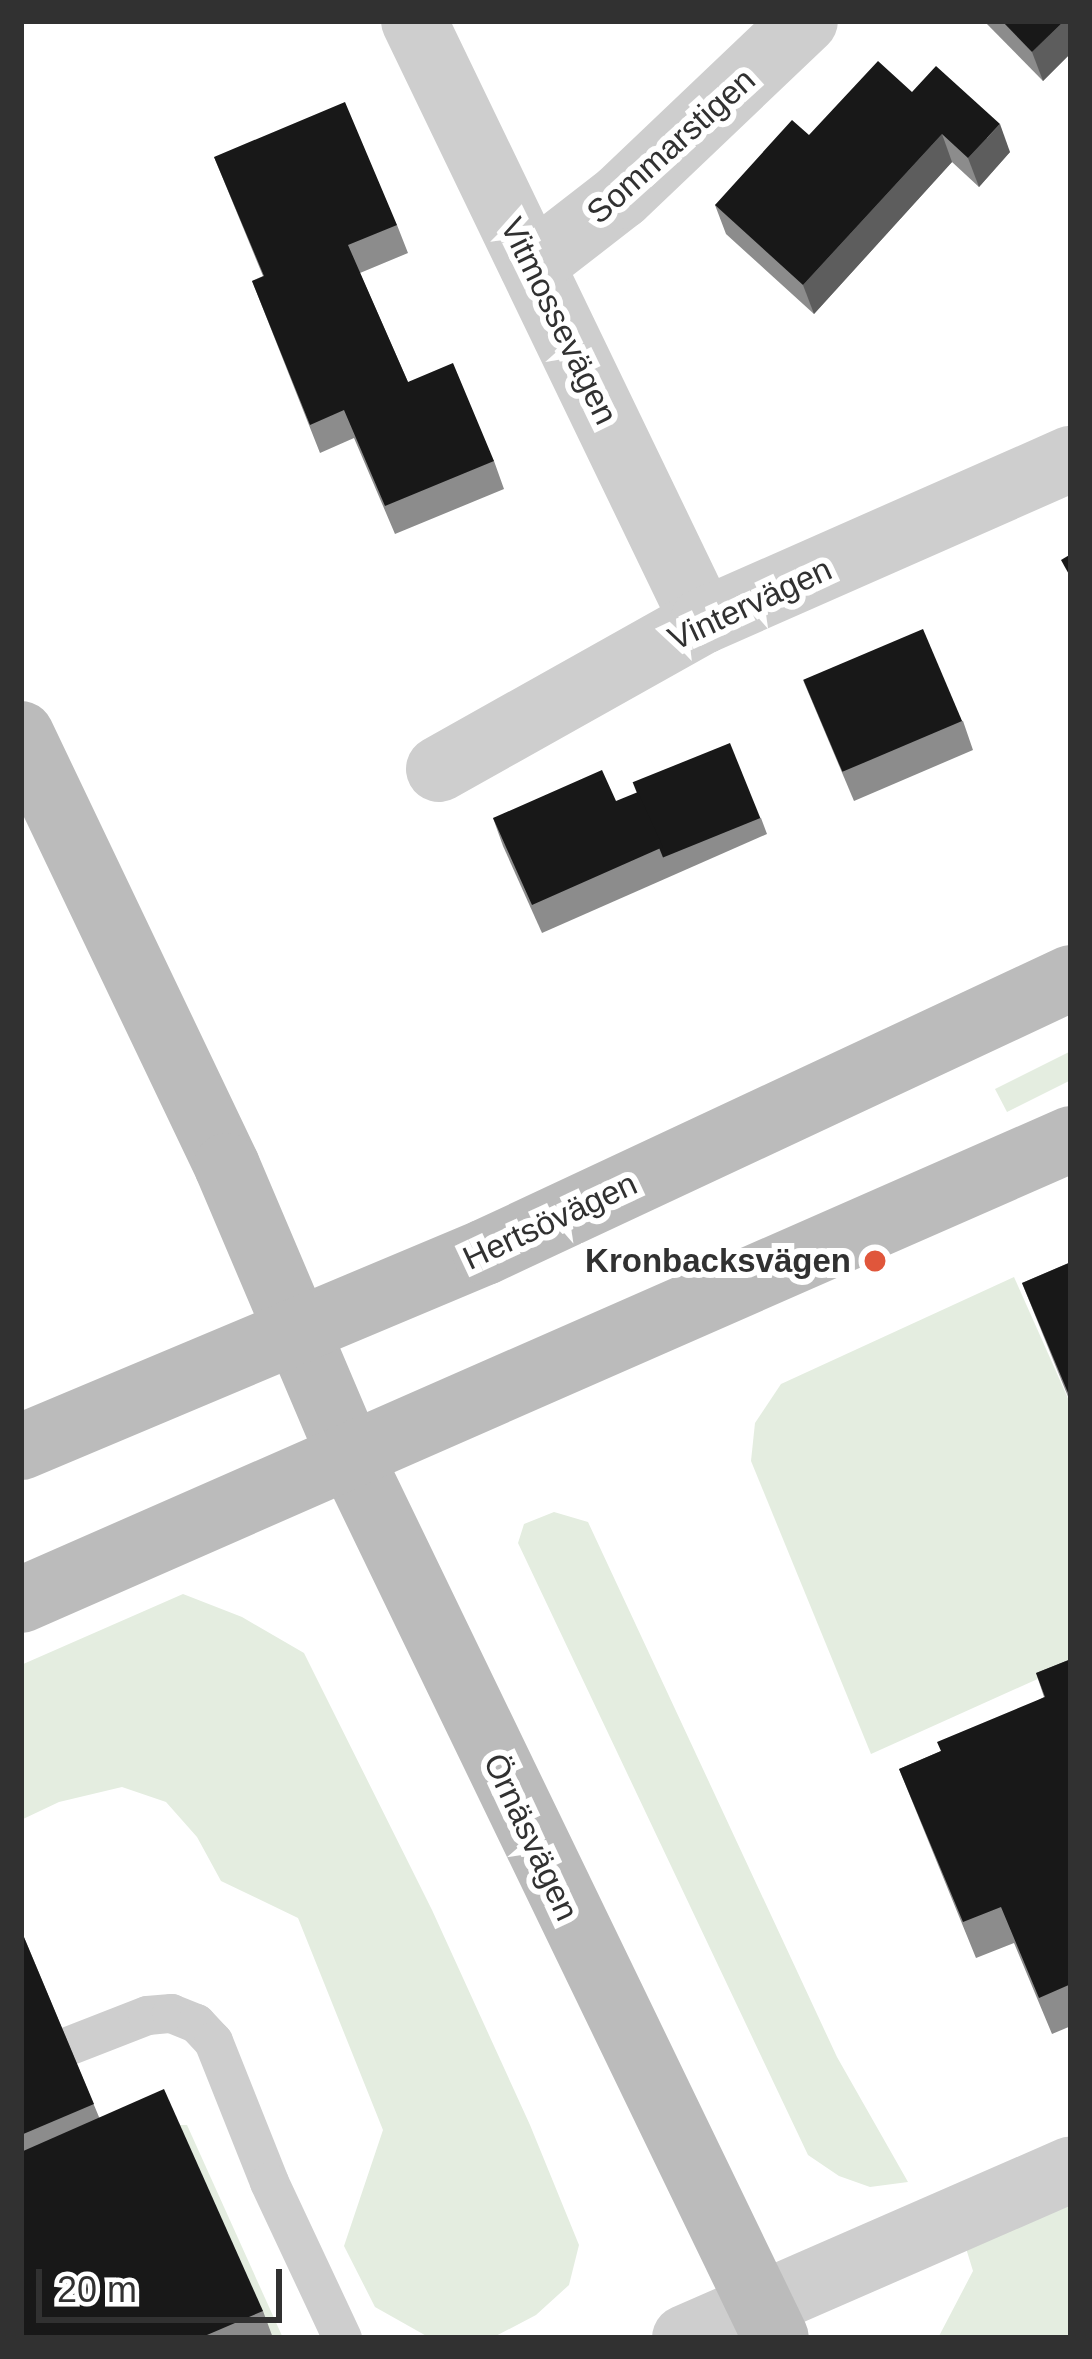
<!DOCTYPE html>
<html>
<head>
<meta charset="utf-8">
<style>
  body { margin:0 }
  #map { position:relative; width:1092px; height:2359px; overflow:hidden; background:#fff; font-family:Arial,sans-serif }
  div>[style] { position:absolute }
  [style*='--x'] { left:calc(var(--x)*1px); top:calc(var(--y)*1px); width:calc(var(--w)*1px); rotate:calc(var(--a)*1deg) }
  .green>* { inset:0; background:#e4ede0 }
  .lane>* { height:39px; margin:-19.5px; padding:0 19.5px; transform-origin:19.5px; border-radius:19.5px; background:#cecece }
  .street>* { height:66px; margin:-33px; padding:0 33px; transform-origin:33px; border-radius:33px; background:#cecece }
  .secondary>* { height:66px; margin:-33px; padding:0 33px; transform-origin:33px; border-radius:33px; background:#bbb }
  .wall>* { inset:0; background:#8c8c8c }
  .shaded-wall>* { inset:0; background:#5d5d5d }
  .building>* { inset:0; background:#181818; transform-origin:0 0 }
  .dots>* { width:33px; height:33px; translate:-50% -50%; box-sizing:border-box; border:6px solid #fff; border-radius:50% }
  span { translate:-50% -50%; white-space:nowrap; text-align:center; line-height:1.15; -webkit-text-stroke:12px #fff; paint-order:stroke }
  .street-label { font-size:33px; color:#313131 }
  .poi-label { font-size:33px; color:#313131; font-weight:700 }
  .right { translate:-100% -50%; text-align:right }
  .frame { position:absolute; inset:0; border:24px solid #313131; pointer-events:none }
  .scale { position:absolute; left:36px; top:2269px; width:246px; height:54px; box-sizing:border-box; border:6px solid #313131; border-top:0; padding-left:15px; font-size:36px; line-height:42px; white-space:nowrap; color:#313131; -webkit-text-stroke:9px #fff; paint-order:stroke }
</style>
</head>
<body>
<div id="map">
  <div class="green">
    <i style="clip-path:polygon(1071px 1051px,1071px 1080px,1007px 1112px,995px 1089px)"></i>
    <i style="clip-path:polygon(1014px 1277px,1071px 1405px,1071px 1664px,871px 1754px,751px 1461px,755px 1423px,781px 1384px)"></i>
    <i style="clip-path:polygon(554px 1512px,588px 1522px,837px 2057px,908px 2182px,870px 2187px,839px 2176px,808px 2155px,518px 1543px,524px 1524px)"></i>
    <i style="clip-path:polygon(183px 1594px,242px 1617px,304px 1653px,432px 1910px,530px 2125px,579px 2245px,569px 2285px,536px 2315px,492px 2338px,430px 2338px,375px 2307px,344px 2246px,383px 2130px,298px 1918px,221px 1881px,197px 1837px,166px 1802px,122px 1787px,59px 1802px,21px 1820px,21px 1665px)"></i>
    <i style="clip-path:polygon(178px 2125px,187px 2125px,283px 2338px,272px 2338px)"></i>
    <i style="clip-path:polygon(1071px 2168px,1071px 2338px,938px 2338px,973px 2271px,957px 2219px)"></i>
  </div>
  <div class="lane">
    <i style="--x:21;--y:2064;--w:135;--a:-21.3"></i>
    <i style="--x:147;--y:2015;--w:24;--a:-5"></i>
    <i style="--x:171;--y:2013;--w:27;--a:22"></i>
    <i style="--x:196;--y:2023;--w:25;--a:47"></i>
    <i style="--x:213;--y:2041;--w:152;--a:68.3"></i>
    <i style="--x:269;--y:2182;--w:172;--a:64.9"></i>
  </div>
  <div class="street">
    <i style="--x:414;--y:21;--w:666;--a:64.28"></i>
    <i style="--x:532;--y:265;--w:113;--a:-37.8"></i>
    <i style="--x:621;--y:196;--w:254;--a:-43.6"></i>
    <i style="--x:439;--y:769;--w:303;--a:-29.3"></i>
    <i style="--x:703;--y:621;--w:402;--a:-23.8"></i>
    <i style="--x:685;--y:2338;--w:421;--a:-23.6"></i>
  </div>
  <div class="secondary">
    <i style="--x:21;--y:734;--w:479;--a:64.5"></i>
    <i style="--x:227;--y:1166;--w:315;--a:67"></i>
    <i style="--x:350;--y:1456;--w:979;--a:64.22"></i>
    <i style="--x:21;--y:1447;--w:503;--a:-22.8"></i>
    <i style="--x:485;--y:1252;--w:647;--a:-25.06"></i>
    <i style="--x:21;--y:1600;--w:1147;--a:-23.7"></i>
  </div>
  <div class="wall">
    <i style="clip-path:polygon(984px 21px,1071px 21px,1071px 53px,1043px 81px)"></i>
    <i style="clip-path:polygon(912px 92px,1010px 152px,979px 187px,952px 162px,814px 314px,726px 234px,715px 205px,809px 135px)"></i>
    <i style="clip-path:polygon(214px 157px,397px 225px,408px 253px,360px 273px,408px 382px,494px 461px,504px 489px,395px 534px,354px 438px,320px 453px,252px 281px,263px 276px)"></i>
    <i style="clip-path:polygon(803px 680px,963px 721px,973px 750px,854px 801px)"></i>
    <i style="clip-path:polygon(616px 801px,761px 818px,767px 834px,542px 933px,503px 846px,493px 818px)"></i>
    <i style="clip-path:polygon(1071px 1262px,1071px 1404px,1022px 1283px)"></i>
    <i style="clip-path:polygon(1071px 1659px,1071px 2026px,1052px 2034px,1014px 1943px,976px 1958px,899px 1769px,941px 1751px,1044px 1697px,1036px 1673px)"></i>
    <i style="clip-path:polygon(21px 1930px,99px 2117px,263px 2311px,273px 2338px,21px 2338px)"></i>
  </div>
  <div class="shaded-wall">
    <i style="clip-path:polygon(1064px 21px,1071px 21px,1071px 53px,1043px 81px,1032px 52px)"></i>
    <i style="clip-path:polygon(1000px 124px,1010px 152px,979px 187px,968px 158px)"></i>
    <i style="clip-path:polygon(942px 134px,952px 162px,814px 314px,803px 285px)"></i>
  </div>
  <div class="building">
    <i style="clip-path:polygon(1002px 21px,1064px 21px,1032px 52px)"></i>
    <i style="clip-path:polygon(878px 61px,912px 92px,936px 66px,1000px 124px,968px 158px,942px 134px,803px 285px,715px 205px,792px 120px,809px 135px)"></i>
    <i style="clip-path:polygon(345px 102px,397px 225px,348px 245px,408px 382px,453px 363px,494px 461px,385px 506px,344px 410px,310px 425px,252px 281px,264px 276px,214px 157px)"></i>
    <i style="clip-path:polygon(1071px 554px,1071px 578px,1061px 560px)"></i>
    <i style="left:923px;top:629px;width:100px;height:130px;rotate:67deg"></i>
    <i style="left:730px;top:743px;width:81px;height:105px;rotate:68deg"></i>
    <i style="clip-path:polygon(602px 770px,616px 801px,638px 792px,663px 847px,532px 905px,493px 818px)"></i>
    <i style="clip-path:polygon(1071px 1262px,1071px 1400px,1022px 1283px)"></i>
    <i style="clip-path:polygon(1071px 1659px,1071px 1984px,1039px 1998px,1001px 1907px,963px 1922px,899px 1769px,941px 1751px,937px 1742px,1045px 1697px,1036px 1673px)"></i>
    <i style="clip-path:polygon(21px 1930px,94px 2104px,21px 2135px)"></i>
    <i style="clip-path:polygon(164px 2089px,263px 2311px,200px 2338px,21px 2338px,21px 2152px)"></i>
  </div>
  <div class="dots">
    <i style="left:875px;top:1261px;background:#e0563b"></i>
  </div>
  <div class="street-label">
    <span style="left:671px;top:146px;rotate:-42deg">Sommarstigen</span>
    <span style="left:559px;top:321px;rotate:64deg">Vitmossevägen</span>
    <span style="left:750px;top:604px;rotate:-25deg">Vintervägen</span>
    <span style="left:550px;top:1221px;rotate:-25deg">Hertsövägen</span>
    <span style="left:531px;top:1837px;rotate:65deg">Örnäsvägen</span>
  </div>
  <div class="poi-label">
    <span class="right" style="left:851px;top:1261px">Kronbacksvägen</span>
  </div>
  <div class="frame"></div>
  <div class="scale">20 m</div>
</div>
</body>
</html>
